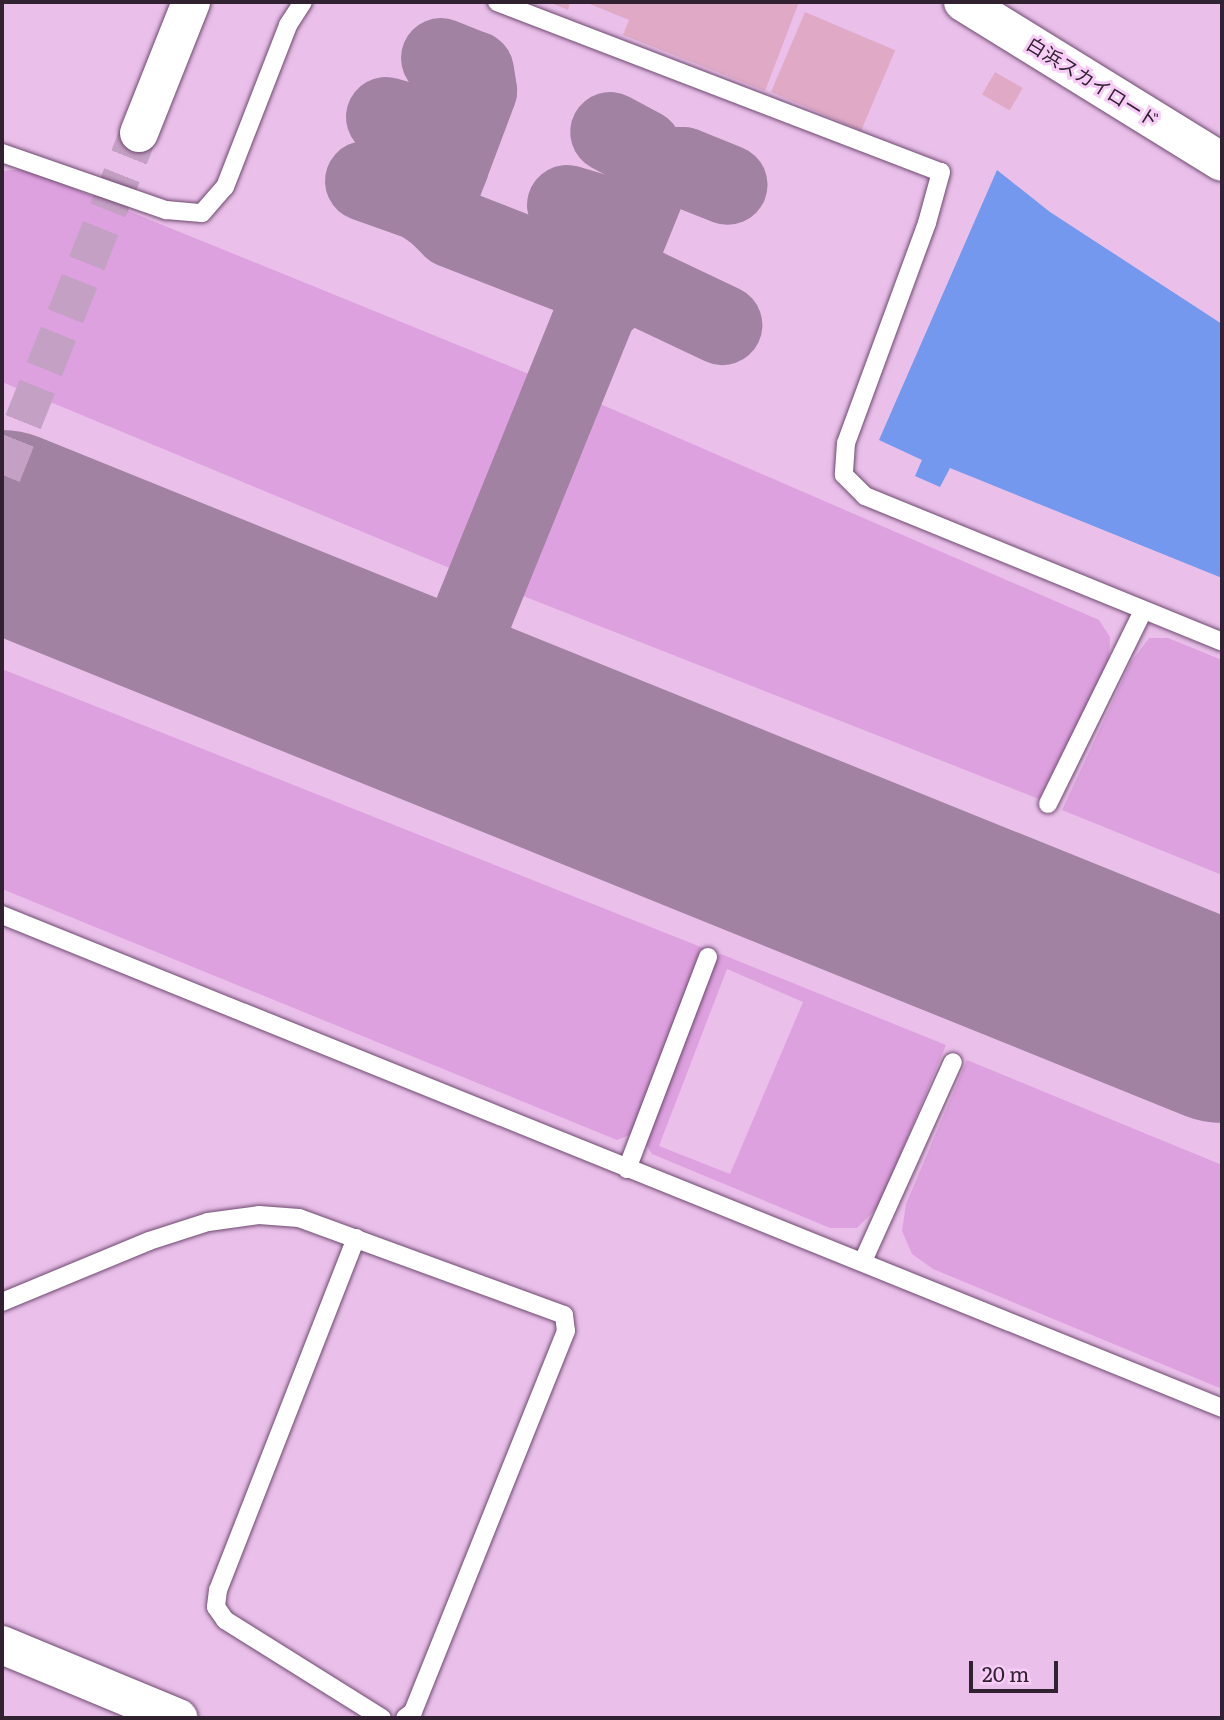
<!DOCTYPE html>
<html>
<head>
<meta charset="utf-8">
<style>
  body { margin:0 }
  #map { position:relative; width:1224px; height:1720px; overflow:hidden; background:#eac0ea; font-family:Literata,"Noto Sans JP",serif }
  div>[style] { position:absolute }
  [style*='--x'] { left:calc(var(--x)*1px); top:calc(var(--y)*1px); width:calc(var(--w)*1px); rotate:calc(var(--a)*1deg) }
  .green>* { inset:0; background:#dea1e0 }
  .water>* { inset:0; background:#7498ee }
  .taxiway>* { height:80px; margin:-40px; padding:0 40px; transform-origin:40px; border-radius:40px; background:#a282a2 }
  .runway>* { height:200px; margin:-100px; padding:0 100px; transform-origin:100px; border-radius:100px; background:#a282a2 }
  .building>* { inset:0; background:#e0aac6; transform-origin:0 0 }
  .primary-tunnel>* { height:38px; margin-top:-19px; transform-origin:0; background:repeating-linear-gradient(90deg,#c5a0c5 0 38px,transparent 0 57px) }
  .roads { filter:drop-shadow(0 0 2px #6e4a6f) drop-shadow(0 0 2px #6e4a6f) }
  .lane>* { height:18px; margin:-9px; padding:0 9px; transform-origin:9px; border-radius:9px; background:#fff }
  .secondary>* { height:38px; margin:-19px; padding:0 19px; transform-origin:19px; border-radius:19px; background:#fff }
  .primary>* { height:38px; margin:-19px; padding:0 19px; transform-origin:19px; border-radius:19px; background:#fff }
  span { translate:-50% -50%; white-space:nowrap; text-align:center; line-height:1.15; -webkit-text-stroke:6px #f7cdf7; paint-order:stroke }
  .street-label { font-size:19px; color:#312131 }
  .frame { position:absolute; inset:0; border:4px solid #312131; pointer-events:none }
  .scale { position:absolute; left:969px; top:1661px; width:89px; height:32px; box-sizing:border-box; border:4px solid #312131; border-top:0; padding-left:9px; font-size:21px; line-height:24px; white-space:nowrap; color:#312131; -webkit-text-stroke:5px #f7cdf7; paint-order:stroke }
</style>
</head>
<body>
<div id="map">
  <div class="green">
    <i style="clip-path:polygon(25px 169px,539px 378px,452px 569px,2px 382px,2px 171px)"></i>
    <i style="clip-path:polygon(598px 403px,1099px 620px,1110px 637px,1109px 662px,1039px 799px,518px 594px)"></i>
    <i style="clip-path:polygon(1149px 638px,1168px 638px,1222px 660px,1222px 875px,1062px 810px,1131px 662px)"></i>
    <i style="clip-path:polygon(2px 669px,706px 949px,632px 1134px,617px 1140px,2px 889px)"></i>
    <i style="clip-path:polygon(evenodd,721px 954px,946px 1045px,879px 1206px,857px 1228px,830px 1228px,652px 1154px,645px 1143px,715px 957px,721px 954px,727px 969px,803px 1002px,730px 1174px,659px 1146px,727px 969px)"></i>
    <i style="clip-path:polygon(967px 1060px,1222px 1165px,1222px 1389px,933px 1269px,912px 1254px,902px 1231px,906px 1204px)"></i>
  </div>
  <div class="water">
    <i style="clip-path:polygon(997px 170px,1050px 212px,1222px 324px,1222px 578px,950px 468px,940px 487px,915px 476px,922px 460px,879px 440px)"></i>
  </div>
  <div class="taxiway">
    <i style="--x:441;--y:58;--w:35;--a:22"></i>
    <i style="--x:474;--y:71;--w:20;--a:81"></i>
    <i style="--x:477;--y:91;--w:111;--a:110.6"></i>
    <i style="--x:438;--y:195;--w:18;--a:90"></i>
    <i style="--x:438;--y:213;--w:21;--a:45"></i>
    <i style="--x:453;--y:228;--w:137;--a:21.3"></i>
    <i style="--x:581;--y:278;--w:17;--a:40"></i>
    <i style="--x:594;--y:289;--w:19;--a:81"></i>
    <i style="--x:386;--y:117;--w:41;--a:15.8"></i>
    <i style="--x:425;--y:128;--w:25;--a:47"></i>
    <i style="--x:442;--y:146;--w:22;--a:72"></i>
    <i style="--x:365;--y:181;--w:59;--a:19.7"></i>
    <i style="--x:421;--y:201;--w:21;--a:35"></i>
    <i style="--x:649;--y:181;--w:22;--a:-39"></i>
    <i style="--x:666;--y:167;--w:17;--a:0"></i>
    <i style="--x:683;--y:167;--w:48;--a:21.8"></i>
    <i style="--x:567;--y:205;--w:43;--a:16.3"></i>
    <i style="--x:608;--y:217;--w:14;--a:51"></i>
    <i style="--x:617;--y:228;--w:21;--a:76"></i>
    <i style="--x:597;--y:308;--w:26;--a:-43"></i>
    <i style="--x:616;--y:290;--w:26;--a:-7"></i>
    <i style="--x:642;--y:287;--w:89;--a:25.4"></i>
    <i style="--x:436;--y:706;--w:567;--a:-67.92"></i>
    <i style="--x:649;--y:181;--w:18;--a:-81"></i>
    <i style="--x:652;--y:163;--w:17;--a:-126"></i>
    <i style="--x:642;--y:149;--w:36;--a:-152"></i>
  </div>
  <div class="runway">
    <i style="--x:2;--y:530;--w:1316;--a:22"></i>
  </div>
  <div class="building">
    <i style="clip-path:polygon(548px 2px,570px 2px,568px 10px)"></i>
    <i style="clip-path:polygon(585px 2px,799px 2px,765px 91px,623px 35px,629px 20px)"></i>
    <i style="left:805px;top:12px;width:98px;height:87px;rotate:23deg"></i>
    <i style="left:995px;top:72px;width:32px;height:26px;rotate:30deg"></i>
  </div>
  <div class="primary-tunnel">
    <i style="--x:2;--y:475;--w:368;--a:-68.2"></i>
  </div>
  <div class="roads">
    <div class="lane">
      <i style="--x:497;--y:2;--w:475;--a:21"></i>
      <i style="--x:941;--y:172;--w:53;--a:105.4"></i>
      <i style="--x:927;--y:223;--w:234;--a:110.2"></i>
      <i style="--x:846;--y:443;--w:32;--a:94"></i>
      <i style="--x:844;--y:475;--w:30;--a:45"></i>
      <i style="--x:865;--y:496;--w:386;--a:22.2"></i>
      <i style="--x:2;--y:153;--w:174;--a:19.2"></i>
      <i style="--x:166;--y:210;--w:36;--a:5"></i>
      <i style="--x:202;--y:213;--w:35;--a:-49"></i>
      <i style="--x:225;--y:187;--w:174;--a:-68.7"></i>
      <i style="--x:288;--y:25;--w:27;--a:-57"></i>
      <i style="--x:1048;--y:804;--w:215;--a:-63.8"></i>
      <i style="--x:2;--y:915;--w:1316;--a:22"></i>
      <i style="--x:627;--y:1169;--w:227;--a:-69.1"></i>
      <i style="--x:356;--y:1238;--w:378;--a:111.4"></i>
      <i style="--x:218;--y:1590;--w:17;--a:97"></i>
      <i style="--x:216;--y:1607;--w:16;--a:55"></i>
      <i style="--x:225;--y:1620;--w:185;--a:32"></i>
      <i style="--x:863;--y:1261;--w:218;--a:-65.7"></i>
      <i style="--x:2;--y:1302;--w:159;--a:-22.5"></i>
      <i style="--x:149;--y:1241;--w:62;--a:-17.9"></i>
      <i style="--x:208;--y:1222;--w:51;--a:-7.8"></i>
      <i style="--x:259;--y:1215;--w:40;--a:4.3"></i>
      <i style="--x:299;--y:1218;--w:282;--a:20.1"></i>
      <i style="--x:564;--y:1315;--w:16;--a:83"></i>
      <i style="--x:566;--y:1331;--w:411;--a:111.9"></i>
      <i style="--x:413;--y:1712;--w:10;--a:143"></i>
    </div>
    <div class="secondary">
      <i style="--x:963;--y:2;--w:304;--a:31.7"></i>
    </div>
    <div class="primary">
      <i style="--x:139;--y:133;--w:141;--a:-68.3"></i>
      <i style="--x:2;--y:1645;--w:191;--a:22.5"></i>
    </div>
  </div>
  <div class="street-label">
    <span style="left:1093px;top:82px;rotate:32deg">白浜スカイロード</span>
  </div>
  <div class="frame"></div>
  <div class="scale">20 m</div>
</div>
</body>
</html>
